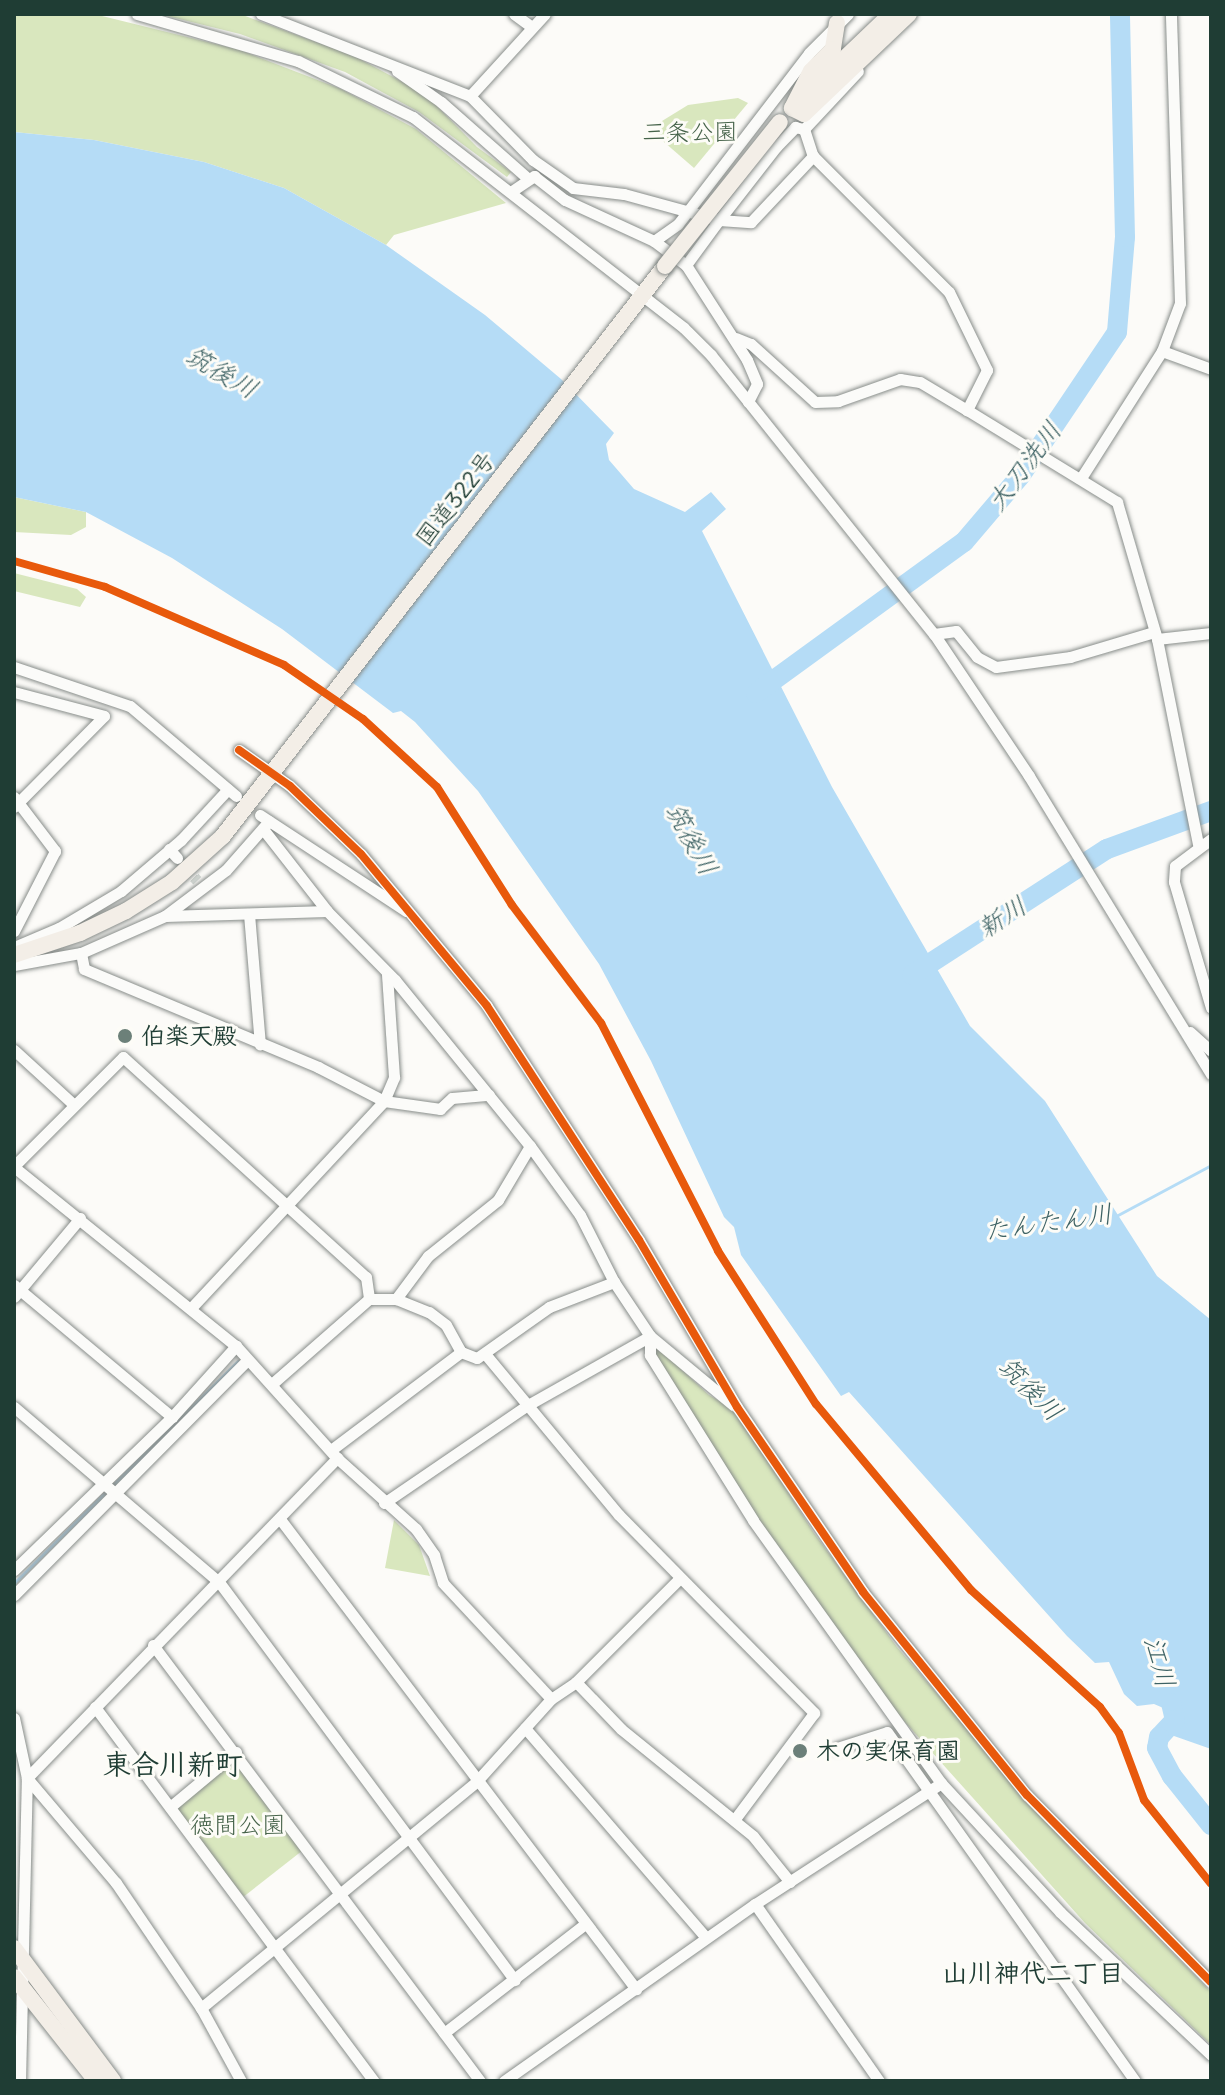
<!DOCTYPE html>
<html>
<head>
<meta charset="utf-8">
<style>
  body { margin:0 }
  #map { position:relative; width:1225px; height:2095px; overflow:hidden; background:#fcfbf8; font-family:Delius,"Klee One",sans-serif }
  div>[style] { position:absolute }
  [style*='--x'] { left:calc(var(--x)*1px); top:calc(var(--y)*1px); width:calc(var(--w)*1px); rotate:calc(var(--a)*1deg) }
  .green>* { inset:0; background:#d9e7be; transform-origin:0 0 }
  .water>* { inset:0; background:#b5dcf6 }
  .stream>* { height:3px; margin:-1.5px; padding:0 1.5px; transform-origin:1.5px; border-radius:1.5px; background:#b5dcf6 }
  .river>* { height:20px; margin:-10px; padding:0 10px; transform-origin:10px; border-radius:10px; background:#b5dcf6 }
  .minor-tunnel>* { height:11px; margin-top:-5.5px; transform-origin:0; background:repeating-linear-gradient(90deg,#d0d5d1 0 11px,transparent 0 16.5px) }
  .roads { filter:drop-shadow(0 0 2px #888d8a) drop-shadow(0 0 2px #888d8a) }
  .minor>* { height:11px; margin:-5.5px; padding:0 5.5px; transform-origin:5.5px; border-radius:5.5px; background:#fbfbf9 }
  .highway>* { height:16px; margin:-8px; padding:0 8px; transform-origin:8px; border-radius:8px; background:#f3eee7 }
  .bridges { filter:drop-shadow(0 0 2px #888d8a) drop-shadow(0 0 2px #888d8a) }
  .highway-bridge>* { height:16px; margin:-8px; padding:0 8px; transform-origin:8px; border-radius:8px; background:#f3eee7 }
  .cycleway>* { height:8px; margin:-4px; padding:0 4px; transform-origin:4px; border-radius:4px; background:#e8590c }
  .dots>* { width:22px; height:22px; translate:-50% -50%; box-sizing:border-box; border:4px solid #fdfcf7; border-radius:50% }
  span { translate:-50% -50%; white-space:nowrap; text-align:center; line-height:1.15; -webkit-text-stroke:6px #fdfcf7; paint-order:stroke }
  .park-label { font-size:24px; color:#46634a }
  .street-label { font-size:24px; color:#1f3d34 }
  .poi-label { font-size:24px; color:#1f3d34; font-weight:700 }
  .left { translate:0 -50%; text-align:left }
  .water-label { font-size:26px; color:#3d6264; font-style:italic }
  .neighbourhood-label { font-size:26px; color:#1f3d34; font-weight:700 }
  .quarter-label { font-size:28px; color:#1f3d34; font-weight:700 }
  .frame { position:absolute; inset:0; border:16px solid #1f3d34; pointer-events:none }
</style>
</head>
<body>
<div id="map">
  <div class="green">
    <i style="clip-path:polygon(14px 14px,94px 14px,240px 50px,341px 89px,416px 129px,506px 203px,394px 235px,386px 245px,284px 188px,204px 162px,94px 140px,14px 132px)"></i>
    <i style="clip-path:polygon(159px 14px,240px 14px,354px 56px,425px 94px,477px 147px,511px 172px,507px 177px,419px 112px,345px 72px,240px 34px)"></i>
    <i style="clip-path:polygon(738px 98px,748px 103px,694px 168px,649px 129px,688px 105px)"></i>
    <i style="clip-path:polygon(14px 497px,86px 512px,86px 527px,71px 535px,14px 532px)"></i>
    <i style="clip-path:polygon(14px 573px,77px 589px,86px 597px,80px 607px,14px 591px)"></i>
    <i style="clip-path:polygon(655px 1345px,709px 1395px,735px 1410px,814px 1533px,897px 1647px,1074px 1853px,1211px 1992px,1211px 2045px,1085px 1923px,895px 1711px,760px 1525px,655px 1354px)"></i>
    <i style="clip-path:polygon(394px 1520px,419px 1545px,430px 1576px,385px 1568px)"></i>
    <i style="left:233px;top:1759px;width:115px;height:76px;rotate:52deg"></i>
  </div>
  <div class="water">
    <i style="clip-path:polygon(14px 132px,94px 140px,204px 162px,284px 188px,386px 245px,485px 315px,561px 379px,614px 433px,606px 444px,609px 460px,634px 489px,685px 512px,711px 492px,726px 509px,702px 531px,832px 787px,970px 1026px,1045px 1101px,1157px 1276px,1211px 1320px,1211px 1749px,1174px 1736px,1168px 1710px,1154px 1704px,1137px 1706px,1124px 1694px,1109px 1662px,1095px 1663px,1067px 1636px,849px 1392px,841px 1396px,741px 1255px,734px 1227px,724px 1217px,651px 1061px,599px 964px,478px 791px,415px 722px,401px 711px,393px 713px,282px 629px,172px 558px,86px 512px,14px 497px)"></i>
  </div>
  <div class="stream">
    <i style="--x:1116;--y:1216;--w:108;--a:-28.2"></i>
    <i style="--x:113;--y:1485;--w:176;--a:-44.8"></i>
    <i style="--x:14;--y:1583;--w:132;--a:-44.7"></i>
  </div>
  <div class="river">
    <i style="--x:756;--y:693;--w:257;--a:-36"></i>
    <i style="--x:964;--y:542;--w:88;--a:-49.6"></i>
    <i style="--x:1021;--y:475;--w:172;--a:-56.1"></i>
    <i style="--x:1117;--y:332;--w:95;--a:-85.2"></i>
    <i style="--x:1125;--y:237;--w:223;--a:-91.3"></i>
    <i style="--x:912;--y:975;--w:232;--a:-32.9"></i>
    <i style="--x:1107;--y:849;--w:111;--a:-20.1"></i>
    <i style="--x:1171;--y:1703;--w:17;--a:77"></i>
    <i style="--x:1175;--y:1720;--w:23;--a:133"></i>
    <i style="--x:1159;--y:1737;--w:11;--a:100"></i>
    <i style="--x:1157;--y:1748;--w:32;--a:62"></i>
    <i style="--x:1172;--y:1776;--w:63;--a:51.5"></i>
  </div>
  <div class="minor-tunnel">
    <i style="--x:183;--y:865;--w:21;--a:47"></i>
  </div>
  <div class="roads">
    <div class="minor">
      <i style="--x:137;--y:14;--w:168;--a:16.3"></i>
      <i style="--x:298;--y:61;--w:128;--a:26"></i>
      <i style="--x:413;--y:117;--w:343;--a:37.9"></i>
      <i style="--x:684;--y:328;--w:38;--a:45"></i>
      <i style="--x:711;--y:355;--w:357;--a:51.4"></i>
      <i style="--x:934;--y:634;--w:171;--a:56.2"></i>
      <i style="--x:1029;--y:776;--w:349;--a:58.6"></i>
      <i style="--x:261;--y:14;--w:225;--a:21.4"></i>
      <i style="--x:470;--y:96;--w:90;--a:45.5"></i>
      <i style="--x:533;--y:160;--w:49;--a:35"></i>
      <i style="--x:573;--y:188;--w:51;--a:6.7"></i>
      <i style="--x:624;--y:194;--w:98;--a:15.3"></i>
      <i style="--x:719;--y:220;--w:93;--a:-52"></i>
      <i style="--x:776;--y:147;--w:28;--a:-46"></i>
      <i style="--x:795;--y:127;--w:9;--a:13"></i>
      <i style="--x:804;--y:129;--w:79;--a:-47"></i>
      <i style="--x:514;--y:14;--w:22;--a:36"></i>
      <i style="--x:397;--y:71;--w:54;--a:35.2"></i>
      <i style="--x:441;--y:102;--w:113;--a:41.4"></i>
      <i style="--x:470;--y:96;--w:111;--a:-47.6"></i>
      <i style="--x:804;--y:129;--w:28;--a:72"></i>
      <i style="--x:813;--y:156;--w:192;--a:45"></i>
      <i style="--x:949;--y:292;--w:87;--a:64"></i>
      <i style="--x:987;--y:370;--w:45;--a:116.6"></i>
      <i style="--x:967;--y:410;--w:176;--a:31.5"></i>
      <i style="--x:1117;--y:502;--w:143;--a:73.7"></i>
      <i style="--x:1157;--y:639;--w:209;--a:78.7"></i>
      <i style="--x:512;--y:191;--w:27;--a:-34"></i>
      <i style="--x:534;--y:176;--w:39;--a:38"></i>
      <i style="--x:565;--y:200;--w:98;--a:24.7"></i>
      <i style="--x:654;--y:241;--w:40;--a:37"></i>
      <i style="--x:686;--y:265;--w:113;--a:57.3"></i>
      <i style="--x:747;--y:360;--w:26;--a:67"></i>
      <i style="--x:757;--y:384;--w:20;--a:117"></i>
      <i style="--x:654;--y:241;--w:29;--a:-35"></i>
      <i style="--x:678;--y:224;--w:215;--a:-52.5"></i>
      <i style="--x:809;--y:53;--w:55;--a:-45"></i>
      <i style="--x:686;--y:265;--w:56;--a:-53.7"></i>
      <i style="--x:719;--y:220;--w:32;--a:4"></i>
      <i style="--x:751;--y:222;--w:91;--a:-46.8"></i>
      <i style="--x:736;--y:338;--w:16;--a:22"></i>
      <i style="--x:751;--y:344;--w:86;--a:42.2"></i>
      <i style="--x:815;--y:402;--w:23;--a:-2"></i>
      <i style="--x:838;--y:401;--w:66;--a:-19.5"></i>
      <i style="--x:900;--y:379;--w:20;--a:9"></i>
      <i style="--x:920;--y:382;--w:55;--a:30.8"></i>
      <i style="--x:1162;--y:351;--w:52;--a:20.2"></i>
      <i style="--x:1081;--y:478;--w:151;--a:-57.5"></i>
      <i style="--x:1162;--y:351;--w:51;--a:-69.4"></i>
      <i style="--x:1180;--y:303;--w:289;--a:-91.8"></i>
      <i style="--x:934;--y:634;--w:22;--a:-8"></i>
      <i style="--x:956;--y:631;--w:33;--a:51"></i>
      <i style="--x:977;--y:657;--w:21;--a:28"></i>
      <i style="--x:996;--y:667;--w:75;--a:-7.7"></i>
      <i style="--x:1070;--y:657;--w:88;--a:-16.6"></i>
      <i style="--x:1157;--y:639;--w:54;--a:-6.3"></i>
      <i style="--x:14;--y:667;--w:122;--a:18.6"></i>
      <i style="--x:130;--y:706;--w:139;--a:40.3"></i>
      <i style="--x:14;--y:692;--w:93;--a:14.9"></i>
      <i style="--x:104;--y:716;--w:128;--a:134.7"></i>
      <i style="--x:239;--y:750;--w:62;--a:35.2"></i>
      <i style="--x:290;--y:786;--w:98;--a:43.8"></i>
      <i style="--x:361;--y:854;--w:197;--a:50.3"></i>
      <i style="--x:487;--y:1006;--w:279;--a:57"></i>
      <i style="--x:639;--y:1240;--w:194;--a:59.6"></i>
      <i style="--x:737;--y:1407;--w:224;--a:55.7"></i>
      <i style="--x:863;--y:1592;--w:261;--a:51.1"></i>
      <i style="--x:1027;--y:1795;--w:262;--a:45.5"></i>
      <i style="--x:14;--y:797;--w:68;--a:52.8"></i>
      <i style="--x:55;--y:851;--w:90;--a:117.1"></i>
      <i style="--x:260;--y:815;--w:175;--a:33.3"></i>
      <i style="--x:263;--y:829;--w:104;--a:52"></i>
      <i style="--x:327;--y:911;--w:97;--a:45.4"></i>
      <i style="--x:395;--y:980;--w:214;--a:50.9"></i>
      <i style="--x:530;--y:1146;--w:63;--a:120.7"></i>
      <i style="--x:498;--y:1200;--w:90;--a:141.3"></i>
      <i style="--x:428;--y:1256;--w:54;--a:126.7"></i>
      <i style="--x:1211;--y:839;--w:45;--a:143.1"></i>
      <i style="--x:1175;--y:866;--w:16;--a:94"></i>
      <i style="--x:1174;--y:882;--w:131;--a:73.6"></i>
      <i style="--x:169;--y:849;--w:12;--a:48"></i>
      <i style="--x:249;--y:914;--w:131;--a:85.2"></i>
      <i style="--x:165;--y:916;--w:162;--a:-1.8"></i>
      <i style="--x:14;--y:947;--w:49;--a:-22.9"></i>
      <i style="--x:59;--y:928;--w:72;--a:-30.8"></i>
      <i style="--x:121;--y:891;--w:79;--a:-40.4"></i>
      <i style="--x:181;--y:840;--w:69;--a:-47.3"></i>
      <i style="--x:81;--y:953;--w:16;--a:79"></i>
      <i style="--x:84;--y:969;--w:254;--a:22.7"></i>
      <i style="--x:318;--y:1067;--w:74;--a:27.3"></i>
      <i style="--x:384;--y:1101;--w:57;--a:8.1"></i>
      <i style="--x:440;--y:1109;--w:16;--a:-43"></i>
      <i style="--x:452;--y:1098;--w:37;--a:-5"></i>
      <i style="--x:14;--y:965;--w:68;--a:-10.2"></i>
      <i style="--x:81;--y:953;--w:92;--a:-23.8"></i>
      <i style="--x:165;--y:916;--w:76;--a:-37"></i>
      <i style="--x:226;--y:870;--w:65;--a:-48.7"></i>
      <i style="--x:1190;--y:1032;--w:28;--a:42"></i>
      <i style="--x:14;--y:1050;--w:80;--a:42.5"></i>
      <i style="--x:530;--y:1146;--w:85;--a:54.1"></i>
      <i style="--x:580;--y:1215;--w:75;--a:63.1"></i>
      <i style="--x:614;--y:1282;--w:65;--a:56.3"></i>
      <i style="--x:650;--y:1336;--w:108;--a:39.7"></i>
      <i style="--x:14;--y:1166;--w:154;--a:-45"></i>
      <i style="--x:123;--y:1057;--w:328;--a:42.2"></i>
      <i style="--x:366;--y:1277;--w:22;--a:82"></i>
      <i style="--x:14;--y:1167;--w:285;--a:38.9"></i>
      <i style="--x:236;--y:1346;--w:151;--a:48"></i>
      <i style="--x:337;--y:1458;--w:106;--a:41.9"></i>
      <i style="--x:416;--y:1529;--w:32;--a:55"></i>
      <i style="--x:434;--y:1555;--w:29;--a:72"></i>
      <i style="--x:443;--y:1583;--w:158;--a:47"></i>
      <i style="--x:14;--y:1285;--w:206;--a:39.9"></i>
      <i style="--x:14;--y:1297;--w:103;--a:-50.1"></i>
      <i style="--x:192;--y:1307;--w:282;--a:-47"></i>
      <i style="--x:384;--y:1101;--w:26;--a:-67"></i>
      <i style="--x:394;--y:1077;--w:103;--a:-93.9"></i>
      <i style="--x:486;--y:1355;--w:208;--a:50.3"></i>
      <i style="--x:619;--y:1515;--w:278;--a:45.4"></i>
      <i style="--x:814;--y:1713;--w:132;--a:126.7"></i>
      <i style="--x:273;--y:1383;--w:128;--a:-41.2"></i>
      <i style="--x:369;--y:1299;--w:27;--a:0"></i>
      <i style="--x:396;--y:1299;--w:35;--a:22"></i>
      <i style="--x:429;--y:1312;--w:21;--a:37"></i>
      <i style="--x:446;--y:1325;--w:31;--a:61"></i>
      <i style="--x:461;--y:1352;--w:17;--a:21"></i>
      <i style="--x:477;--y:1358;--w:88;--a:-35.3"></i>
      <i style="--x:549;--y:1307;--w:70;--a:-21"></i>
      <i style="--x:14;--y:1407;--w:270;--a:40.5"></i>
      <i style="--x:219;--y:1582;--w:496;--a:53.4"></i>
      <i style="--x:331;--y:1450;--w:163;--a:-37"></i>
      <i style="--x:384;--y:1503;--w:172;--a:-34.3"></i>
      <i style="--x:526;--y:1406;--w:142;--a:-29.4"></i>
      <i style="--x:280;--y:1519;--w:590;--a:52.86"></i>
      <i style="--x:14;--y:1570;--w:220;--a:-44.1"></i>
      <i style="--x:172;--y:1417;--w:96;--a:-48"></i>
      <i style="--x:14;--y:1595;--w:331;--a:-45.2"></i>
      <i style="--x:153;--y:1645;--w:545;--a:53.13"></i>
      <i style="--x:576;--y:1682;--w:65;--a:46.2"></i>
      <i style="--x:621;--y:1729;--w:170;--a:39"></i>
      <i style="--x:753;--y:1836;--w:59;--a:51.2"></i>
      <i style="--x:95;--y:1707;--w:467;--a:53.3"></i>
      <i style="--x:14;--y:1718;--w:61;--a:77.8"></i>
      <i style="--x:27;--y:1778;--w:138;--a:49.7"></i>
      <i style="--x:116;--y:1883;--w:151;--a:55.8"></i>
      <i style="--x:201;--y:2008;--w:83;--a:61.3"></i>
      <i style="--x:525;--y:1728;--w:277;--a:49.2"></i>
      <i style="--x:837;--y:1748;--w:52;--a:-17.7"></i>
      <i style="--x:887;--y:1732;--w:428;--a:54.6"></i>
      <i style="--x:941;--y:1783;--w:176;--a:47.3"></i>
      <i style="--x:1060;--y:1912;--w:208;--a:43.4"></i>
      <i style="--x:170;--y:1807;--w:86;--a:-39.8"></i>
      <i style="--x:755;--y:1904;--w:216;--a:55"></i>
      <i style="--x:201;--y:2008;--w:356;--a:-39.4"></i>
      <i style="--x:476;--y:1782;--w:112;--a:-47.9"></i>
      <i style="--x:551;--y:1699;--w:30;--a:-34"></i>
      <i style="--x:576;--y:1682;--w:147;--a:-45"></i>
      <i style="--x:444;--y:2033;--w:178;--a:-37.7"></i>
      <i style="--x:20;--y:2081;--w:303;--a:-88.7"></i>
      <i style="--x:27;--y:1778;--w:446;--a:-45.9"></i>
      <i style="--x:504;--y:2081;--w:307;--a:-35.2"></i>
      <i style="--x:755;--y:1904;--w:222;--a:-33"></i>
      <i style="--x:941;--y:1783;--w:323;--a:-125.6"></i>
      <i style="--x:753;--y:1520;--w:195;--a:-122"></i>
      <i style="--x:650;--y:1355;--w:19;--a:-90"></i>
    </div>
    <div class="highway">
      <i style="--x:837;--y:23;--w:26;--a:99"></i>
      <i style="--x:833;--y:49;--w:31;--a:135"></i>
      <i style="--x:811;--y:71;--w:42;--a:117.2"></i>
      <i style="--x:792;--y:108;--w:13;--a:27"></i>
      <i style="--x:804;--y:114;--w:145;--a:-43.6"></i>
      <i style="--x:803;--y:98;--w:122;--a:-43.7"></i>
      <i style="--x:14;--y:955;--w:70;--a:-18.4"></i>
      <i style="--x:80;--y:933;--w:51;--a:-25.6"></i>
      <i style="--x:126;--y:911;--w:54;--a:-32.2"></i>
      <i style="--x:172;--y:882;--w:69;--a:-42"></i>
      <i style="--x:223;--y:836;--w:721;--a:-52.21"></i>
      <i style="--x:14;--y:1948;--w:166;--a:53.3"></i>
      <i style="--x:14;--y:1977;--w:132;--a:51.7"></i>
    </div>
  </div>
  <div class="bridges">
    <div class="highway-bridge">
      <i style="--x:665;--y:266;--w:184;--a:-51.4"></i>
    </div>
  </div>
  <div class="cycleway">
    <i style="--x:14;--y:561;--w:95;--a:15.9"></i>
    <i style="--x:105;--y:587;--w:195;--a:23.5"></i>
    <i style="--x:284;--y:665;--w:96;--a:34.4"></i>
    <i style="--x:363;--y:719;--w:100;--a:42.6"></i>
    <i style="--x:437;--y:787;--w:140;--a:57.6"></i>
    <i style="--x:512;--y:905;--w:148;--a:53"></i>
    <i style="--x:601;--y:1023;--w:256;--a:62.8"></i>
    <i style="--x:718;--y:1251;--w:182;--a:57.4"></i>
    <i style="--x:816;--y:1404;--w:242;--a:50.2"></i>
    <i style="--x:971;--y:1590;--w:174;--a:42.2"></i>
    <i style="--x:1100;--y:1707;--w:32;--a:54"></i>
    <i style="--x:1119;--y:1733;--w:72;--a:69.5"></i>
    <i style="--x:1144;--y:1800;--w:107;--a:51.4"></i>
    <i style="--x:239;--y:750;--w:62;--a:35.2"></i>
    <i style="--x:290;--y:786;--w:98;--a:43.8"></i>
    <i style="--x:361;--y:854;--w:197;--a:50.3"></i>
    <i style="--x:487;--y:1006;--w:279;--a:57"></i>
    <i style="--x:639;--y:1240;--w:194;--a:59.6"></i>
    <i style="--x:737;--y:1407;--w:224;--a:55.7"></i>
    <i style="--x:863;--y:1592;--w:261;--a:51.1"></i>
    <i style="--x:1027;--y:1795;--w:262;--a:45.5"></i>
  </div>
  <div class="dots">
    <i style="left:125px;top:1036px;background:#6c8079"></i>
    <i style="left:800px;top:1751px;background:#6c8079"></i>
  </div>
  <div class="park-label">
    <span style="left:690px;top:132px">三条公園</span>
    <span style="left:238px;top:1825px">徳間公園</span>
  </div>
  <div class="street-label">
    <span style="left:455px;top:499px;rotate:-52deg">国道322号</span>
  </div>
  <div class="poi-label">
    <span class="left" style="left:141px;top:1036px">伯楽天殿</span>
    <span class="left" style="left:816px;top:1751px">木の実保育園</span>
  </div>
  <div class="water-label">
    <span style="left:222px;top:372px;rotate:30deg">筑後川</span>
    <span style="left:1024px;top:466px;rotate:-53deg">大刀洗川</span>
    <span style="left:692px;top:839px;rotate:61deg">筑後川</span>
    <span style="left:1002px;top:917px;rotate:-33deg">新川</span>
    <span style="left:1048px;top:1222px;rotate:-8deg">たんたん川</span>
    <span style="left:1031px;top:1389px;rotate:45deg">筑後川</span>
    <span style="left:1160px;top:1662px;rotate:75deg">江川</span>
  </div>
  <div class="neighbourhood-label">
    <span style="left:1033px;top:1973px">山川神代二丁目</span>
  </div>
  <div class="quarter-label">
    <span style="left:173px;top:1764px">東合川新町</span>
  </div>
  <div class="frame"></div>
</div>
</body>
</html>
